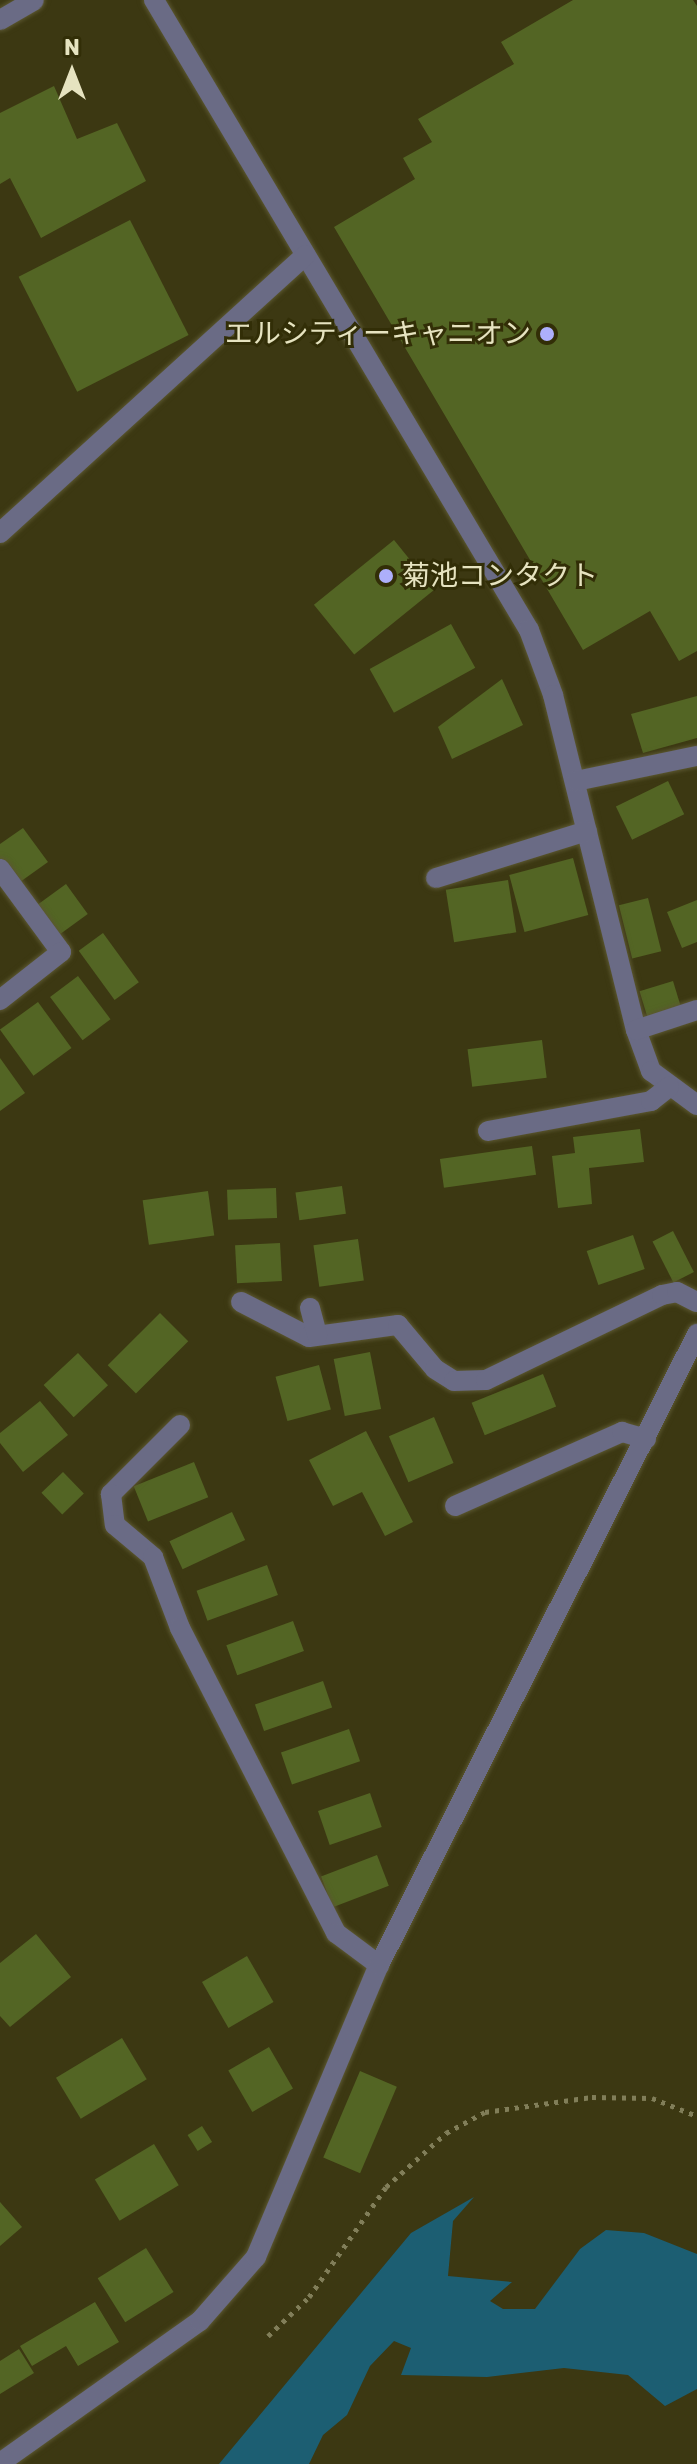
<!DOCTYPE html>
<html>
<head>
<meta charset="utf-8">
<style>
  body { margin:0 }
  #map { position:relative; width:697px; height:2464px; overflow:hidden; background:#3c3812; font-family:Rubik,"Noto Sans JP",sans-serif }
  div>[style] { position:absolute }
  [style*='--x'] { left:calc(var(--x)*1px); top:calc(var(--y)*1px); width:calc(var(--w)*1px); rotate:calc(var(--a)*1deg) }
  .water>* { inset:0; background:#1c5e72 }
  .building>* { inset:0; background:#536524; transform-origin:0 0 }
  .path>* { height:5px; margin-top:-2.5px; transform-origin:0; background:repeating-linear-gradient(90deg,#817e59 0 4px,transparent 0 10px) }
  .roads { filter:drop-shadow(0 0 2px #5b5731) drop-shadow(0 0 2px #5b5731) }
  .minor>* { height:20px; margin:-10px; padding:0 10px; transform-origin:10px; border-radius:10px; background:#6a6b85 }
  .dots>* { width:22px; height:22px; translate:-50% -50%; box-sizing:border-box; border:4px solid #322e07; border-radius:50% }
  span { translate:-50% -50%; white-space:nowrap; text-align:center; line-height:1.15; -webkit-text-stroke:6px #322e07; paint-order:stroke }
  .poi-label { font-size:28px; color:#e6e3c0 }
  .right { translate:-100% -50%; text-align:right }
  .left { translate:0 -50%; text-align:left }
  .north { position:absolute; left:32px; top:32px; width:80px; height:80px; -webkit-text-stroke:6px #322e07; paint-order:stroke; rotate:0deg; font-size:22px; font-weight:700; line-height:32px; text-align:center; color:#e6e3c0 }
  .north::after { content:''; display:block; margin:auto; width:28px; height:36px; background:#e6e3c0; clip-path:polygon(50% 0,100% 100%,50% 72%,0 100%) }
</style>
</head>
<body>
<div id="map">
  <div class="water">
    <i style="clip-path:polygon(474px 2197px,453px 2221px,448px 2276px,512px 2282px,490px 2301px,503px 2309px,535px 2309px,580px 2249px,606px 2230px,644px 2233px,697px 2254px,697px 2389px,665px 2406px,628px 2375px,564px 2368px,487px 2377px,401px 2375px,411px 2348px,394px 2341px,370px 2366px,347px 2415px,323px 2435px,309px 2464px,219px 2464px,411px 2233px)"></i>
  </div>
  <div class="building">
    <i style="clip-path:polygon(573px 0,693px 0,697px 6px,697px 651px,679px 661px,650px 611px,583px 650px,334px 227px,415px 179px,403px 158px,432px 142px,418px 119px,514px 64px,501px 42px)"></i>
    <i style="clip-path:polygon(54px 86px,77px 139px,117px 123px,146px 181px,41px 238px,10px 178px,0 184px,0 113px)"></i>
    <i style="left:130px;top:220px;width:129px;height:125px;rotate:63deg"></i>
    <i style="left:394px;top:540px;width:64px;height:103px;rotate:51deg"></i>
    <i style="left:451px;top:624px;width:50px;height:93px;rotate:61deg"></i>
    <i style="clip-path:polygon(502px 679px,523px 725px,452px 759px,438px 727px)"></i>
    <i style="clip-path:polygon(697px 696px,697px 738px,643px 753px,631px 714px)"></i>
    <i style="left:668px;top:781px;width:37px;height:58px;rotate:64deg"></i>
    <i style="clip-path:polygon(23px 828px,48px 862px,13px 887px,0 869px,0 844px)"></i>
    <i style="left:573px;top:858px;width:59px;height:66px;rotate:75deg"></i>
    <i style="left:508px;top:880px;width:53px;height:63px;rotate:81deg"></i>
    <i style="left:66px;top:884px;width:37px;height:45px;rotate:54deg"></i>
    <i style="left:648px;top:898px;width:55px;height:30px;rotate:76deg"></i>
    <i style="clip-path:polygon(697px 900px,697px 942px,682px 948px,667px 912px)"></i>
    <i style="left:103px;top:933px;width:61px;height:30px;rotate:54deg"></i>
    <i style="left:78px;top:976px;width:54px;height:35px;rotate:53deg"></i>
    <i style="left:673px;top:981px;width:30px;height:35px;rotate:73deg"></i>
    <i style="left:38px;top:1002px;width:57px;height:47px;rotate:54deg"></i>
    <i style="left:542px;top:1040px;width:38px;height:75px;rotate:83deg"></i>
    <i style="clip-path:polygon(0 1058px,25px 1093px,0 1111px)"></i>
    <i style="clip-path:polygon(640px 1129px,644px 1162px,589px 1168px,592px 1204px,558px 1208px,552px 1156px,575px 1153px,573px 1137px)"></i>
    <i style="left:532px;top:1146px;width:29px;height:93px;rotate:82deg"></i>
    <i style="left:342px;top:1186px;width:28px;height:47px;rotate:82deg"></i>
    <i style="left:276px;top:1188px;width:30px;height:49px;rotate:88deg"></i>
    <i style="left:208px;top:1191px;width:45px;height:66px;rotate:82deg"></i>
    <i style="left:673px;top:1231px;width:46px;height:23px;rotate:63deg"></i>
    <i style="left:633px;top:1235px;width:36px;height:49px;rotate:71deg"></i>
    <i style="left:358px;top:1239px;width:42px;height:45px;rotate:82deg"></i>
    <i style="left:280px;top:1243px;width:38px;height:45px;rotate:87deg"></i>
    <i style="left:160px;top:1313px;width:40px;height:74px;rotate:45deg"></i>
    <i style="left:370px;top:1352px;width:58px;height:37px;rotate:79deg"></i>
    <i style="left:78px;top:1353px;width:44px;height:47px;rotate:47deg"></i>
    <i style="left:319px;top:1365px;width:46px;height:45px;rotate:75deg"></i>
    <i style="left:543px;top:1374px;width:35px;height:77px;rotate:68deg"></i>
    <i style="clip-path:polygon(40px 1401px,68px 1435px,23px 1472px,0 1443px,0 1433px)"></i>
    <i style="left:434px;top:1417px;width:50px;height:49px;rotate:67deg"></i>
    <i style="clip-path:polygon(366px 1431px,413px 1522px,385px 1536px,362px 1492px,333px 1506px,309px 1460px)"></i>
    <i style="left:194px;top:1462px;width:38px;height:65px;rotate:68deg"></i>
    <i style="left:63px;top:1472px;width:30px;height:30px;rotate:46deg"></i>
    <i style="left:232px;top:1512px;width:31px;height:69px;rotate:65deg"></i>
    <i style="left:267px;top:1565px;width:32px;height:75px;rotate:70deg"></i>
    <i style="left:293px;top:1621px;width:32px;height:71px;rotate:70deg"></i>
    <i style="left:323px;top:1681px;width:28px;height:72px;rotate:71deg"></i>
    <i style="left:349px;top:1729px;width:34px;height:72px;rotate:71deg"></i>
    <i style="left:370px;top:1793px;width:36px;height:55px;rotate:71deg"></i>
    <i style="left:377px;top:1855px;width:33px;height:60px;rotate:69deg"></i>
    <i style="clip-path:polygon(36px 1934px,71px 1977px,10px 2027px,0 2016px,0 1963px)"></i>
    <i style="left:247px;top:1956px;width:53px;height:52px;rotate:60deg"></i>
    <i style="left:122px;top:2038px;width:48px;height:77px;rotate:59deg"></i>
    <i style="left:269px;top:2047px;width:48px;height:47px;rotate:60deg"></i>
    <i style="left:360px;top:2071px;width:40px;height:94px;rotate:23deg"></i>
    <i style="left:202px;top:2126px;width:19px;height:17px;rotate:58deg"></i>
    <i style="left:154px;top:2144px;width:48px;height:69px;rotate:59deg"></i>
    <i style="clip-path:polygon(0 2202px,22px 2227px,0 2246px)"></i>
    <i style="left:146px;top:2248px;width:52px;height:57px;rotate:58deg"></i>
    <i style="clip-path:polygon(95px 2302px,119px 2342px,78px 2366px,66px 2346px,32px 2366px,20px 2346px)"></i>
    <i style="clip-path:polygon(19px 2349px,34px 2373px,0 2394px,0 2361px)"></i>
  </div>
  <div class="path">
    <i style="--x:268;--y:2336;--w:57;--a:-43.6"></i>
    <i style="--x:309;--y:2297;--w:134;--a:-55"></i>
    <i style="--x:386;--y:2187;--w:81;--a:-42"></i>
    <i style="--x:446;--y:2133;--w:44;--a:-28.3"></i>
    <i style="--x:485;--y:2112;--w:108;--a:-8"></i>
    <i style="--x:592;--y:2097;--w:60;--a:1"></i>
    <i style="--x:652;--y:2098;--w:48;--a:21.8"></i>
  </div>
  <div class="roads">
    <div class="minor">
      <i style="--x:154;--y:0;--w:733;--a:59.24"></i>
      <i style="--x:529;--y:630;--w:69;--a:69.7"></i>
      <i style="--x:553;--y:695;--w:345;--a:76.1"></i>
      <i style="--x:636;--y:1030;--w:44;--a:69.9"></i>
      <i style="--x:651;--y:1071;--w:57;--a:36.5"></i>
      <i style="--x:0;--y:20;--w:39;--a:-30"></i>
      <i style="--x:0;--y:533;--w:413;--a:-42.3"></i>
      <i style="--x:576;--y:781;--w:124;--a:-11.7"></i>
      <i style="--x:0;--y:869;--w:103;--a:53.7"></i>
      <i style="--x:61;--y:952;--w:78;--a:141.8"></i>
      <i style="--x:436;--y:878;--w:158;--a:-17.3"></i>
      <i style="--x:636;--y:1030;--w:64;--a:-18.2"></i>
      <i style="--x:488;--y:1131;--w:166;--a:-10.4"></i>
      <i style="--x:651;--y:1101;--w:23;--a:-38"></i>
      <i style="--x:241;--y:1302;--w:76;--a:27.2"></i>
      <i style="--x:309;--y:1337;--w:90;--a:-7.7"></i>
      <i style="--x:398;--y:1325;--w:57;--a:49.9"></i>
      <i style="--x:435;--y:1369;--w:22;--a:32"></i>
      <i style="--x:454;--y:1381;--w:32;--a:-2"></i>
      <i style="--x:486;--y:1380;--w:195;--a:-25.8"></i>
      <i style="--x:662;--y:1295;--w:15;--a:-11"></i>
      <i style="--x:677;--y:1292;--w:22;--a:27"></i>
      <i style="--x:310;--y:1308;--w:28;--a:75"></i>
      <i style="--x:180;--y:1425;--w:98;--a:135"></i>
      <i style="--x:111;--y:1494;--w:31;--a:83"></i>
      <i style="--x:115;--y:1525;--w:50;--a:40.1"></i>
      <i style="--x:153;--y:1557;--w:76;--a:69.2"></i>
      <i style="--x:180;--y:1628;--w:343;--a:62.9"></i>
      <i style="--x:336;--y:1933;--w:54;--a:36.7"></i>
      <i style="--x:455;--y:1506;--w:183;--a:-23.9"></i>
      <i style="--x:622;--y:1432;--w:25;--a:16"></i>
      <i style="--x:0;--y:2463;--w:245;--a:-35.4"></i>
      <i style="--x:200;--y:2321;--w:85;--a:-48.8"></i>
      <i style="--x:256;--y:2257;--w:317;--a:-67.2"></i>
      <i style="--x:379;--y:1965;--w:707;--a:-63.25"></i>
    </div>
  </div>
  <div class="dots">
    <i style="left:547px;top:334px;background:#adaffb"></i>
    <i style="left:386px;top:576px;background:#adaffb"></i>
  </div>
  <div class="poi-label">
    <span class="right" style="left:531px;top:334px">エルシティーキャニオン</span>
    <span class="left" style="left:402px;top:576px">菊池コンタクト</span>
  </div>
  <div class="north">N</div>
</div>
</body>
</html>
